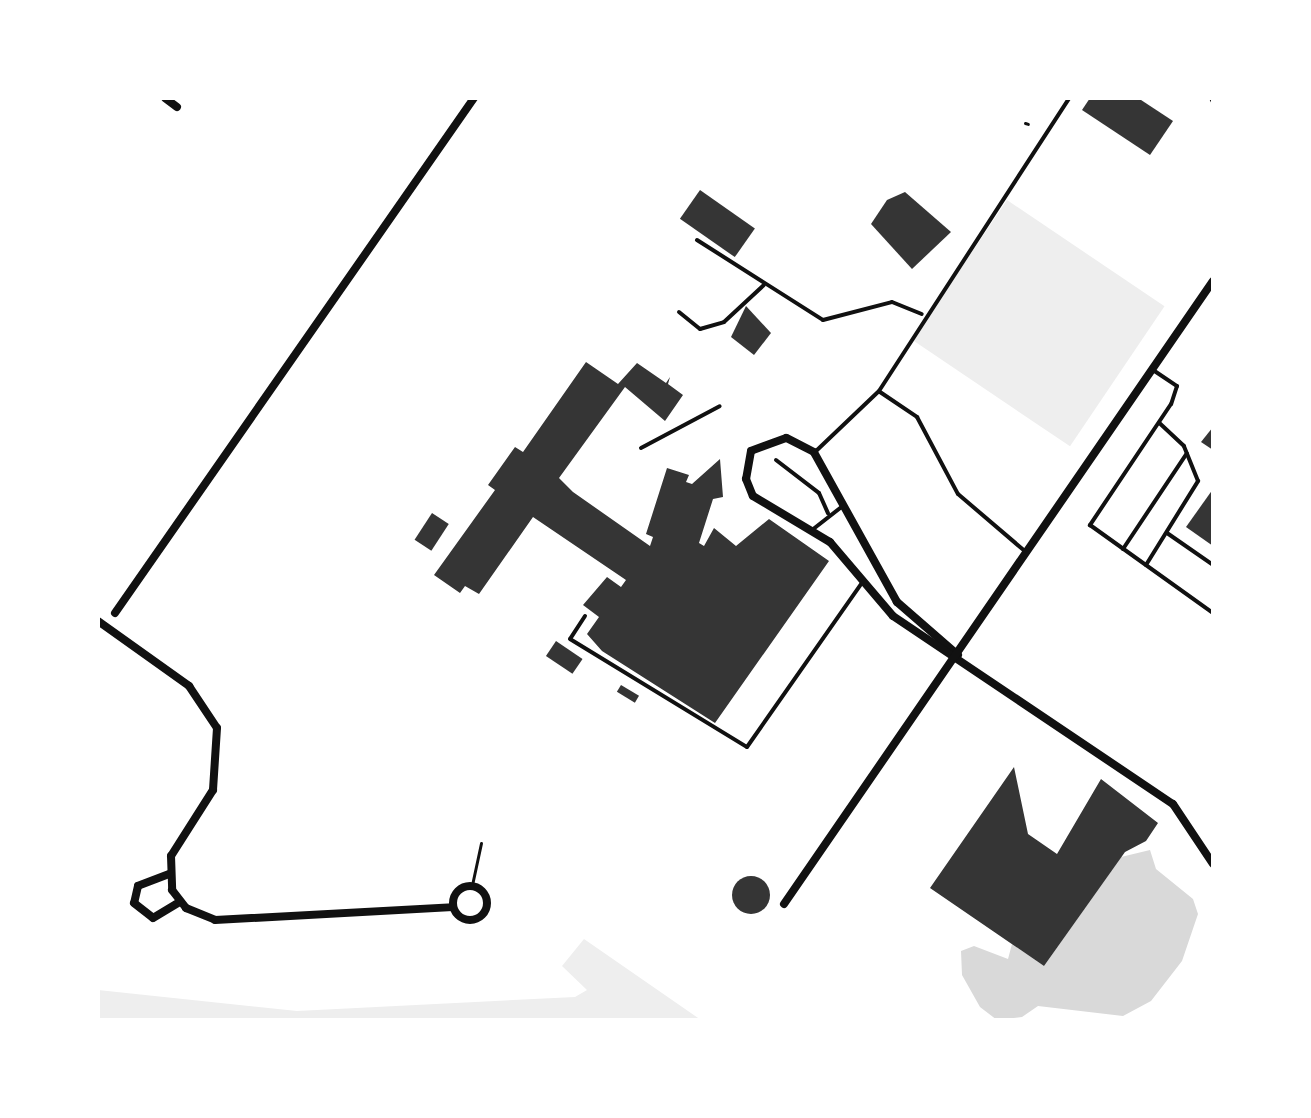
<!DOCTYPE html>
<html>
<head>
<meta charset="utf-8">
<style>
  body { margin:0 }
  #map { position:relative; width:1311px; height:1118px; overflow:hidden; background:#fff; font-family:Rubik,sans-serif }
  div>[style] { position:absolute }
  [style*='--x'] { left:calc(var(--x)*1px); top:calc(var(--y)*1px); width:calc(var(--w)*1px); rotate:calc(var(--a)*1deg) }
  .green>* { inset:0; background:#eee; transform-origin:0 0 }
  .water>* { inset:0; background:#d9d9d9 }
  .building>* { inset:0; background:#353535; transform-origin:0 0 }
  .round { border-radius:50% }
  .path>* { height:3px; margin:-1.5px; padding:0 1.5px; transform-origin:1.5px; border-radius:1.5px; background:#111 }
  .service>* { height:4px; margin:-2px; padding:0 2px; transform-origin:2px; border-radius:2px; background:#111 }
  .minor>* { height:8px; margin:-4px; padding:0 4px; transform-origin:4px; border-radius:4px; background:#111 }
  .minor>.ring { margin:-4px; padding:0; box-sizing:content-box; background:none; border:8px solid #111; border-radius:50% }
  span { translate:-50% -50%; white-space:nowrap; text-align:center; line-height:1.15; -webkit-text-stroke:7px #fff; paint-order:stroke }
  .frame { position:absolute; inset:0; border:100px solid #fff; pointer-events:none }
</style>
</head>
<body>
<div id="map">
  <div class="green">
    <i style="left:1007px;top:200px;width:190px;height:169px;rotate:34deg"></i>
    <i style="clip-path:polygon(584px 939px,701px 1020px,98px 1020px,98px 990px,297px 1011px,575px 997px,587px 990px,562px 966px)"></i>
  </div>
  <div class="water">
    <i style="clip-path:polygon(1150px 850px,1156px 869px,1193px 899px,1198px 914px,1182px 961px,1151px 1001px,1123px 1016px,1038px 1006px,1022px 1017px,997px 1020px,980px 1007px,962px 975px,961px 951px,974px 946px,1008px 959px,1012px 944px,1044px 966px,1121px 857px)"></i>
  </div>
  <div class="building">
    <i style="clip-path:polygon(1090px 98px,1138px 98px,1173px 121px,1150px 155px,1082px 110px)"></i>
    <i style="left:700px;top:190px;width:67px;height:35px;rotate:35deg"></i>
    <i style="clip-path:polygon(905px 192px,951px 232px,912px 269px,871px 224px,887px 200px)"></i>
    <i style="clip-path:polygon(746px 306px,771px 333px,754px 355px,731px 337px)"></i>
    <i style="clip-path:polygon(586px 362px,618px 384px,637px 363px,666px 383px,670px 377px,668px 384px,683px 395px,665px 421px,625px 387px,559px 478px,573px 492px,650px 546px,653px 537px,646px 534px,667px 468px,689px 475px,686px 482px,692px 484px,720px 459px,723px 497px,713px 499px,699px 543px,704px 546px,714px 528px,736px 546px,769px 519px,829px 561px,715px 723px,602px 651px,587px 634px,599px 617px,583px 605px,607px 577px,621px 587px,626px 580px,533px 517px,479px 594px,465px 586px,460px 593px,434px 575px,495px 490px,488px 485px,515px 447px,523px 452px)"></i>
    <i style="clip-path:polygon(1213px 427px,1213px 450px,1201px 442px)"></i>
    <i style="clip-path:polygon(1213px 489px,1213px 546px,1186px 527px)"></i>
    <i style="left:432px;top:513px;width:20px;height:32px;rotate:33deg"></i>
    <i style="left:556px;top:641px;width:32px;height:18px;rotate:34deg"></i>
    <i style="left:621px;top:685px;width:21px;height:8px;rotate:31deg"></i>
    <i style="clip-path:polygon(1014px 767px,1028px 834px,1057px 854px,1101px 779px,1158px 823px,1146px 841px,1125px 852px,1044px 966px,930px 888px)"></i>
    <i class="round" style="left:732px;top:876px;width:38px;height:38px"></i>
  </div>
  <div class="path">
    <i style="--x:1025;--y:123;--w:3;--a:18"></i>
    <i style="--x:472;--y:885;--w:43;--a:-77.9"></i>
  </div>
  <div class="service">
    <i style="--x:1211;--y:98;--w:4;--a:63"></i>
    <i style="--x:697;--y:240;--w:149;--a:32.4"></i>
    <i style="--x:823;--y:320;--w:71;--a:-14.6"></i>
    <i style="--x:892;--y:302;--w:32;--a:22"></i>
    <i style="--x:679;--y:312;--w:27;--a:39"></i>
    <i style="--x:700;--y:329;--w:25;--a:-16"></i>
    <i style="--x:724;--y:322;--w:54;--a:-42.8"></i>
    <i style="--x:1153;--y:370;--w:29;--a:34"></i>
    <i style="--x:1177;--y:386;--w:19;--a:108"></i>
    <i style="--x:1171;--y:404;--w:146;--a:123.8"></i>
    <i style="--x:1090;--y:525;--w:151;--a:35.6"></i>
    <i style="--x:880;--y:392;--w:45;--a:34"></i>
    <i style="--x:917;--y:417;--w:87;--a:62"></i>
    <i style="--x:958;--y:494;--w:89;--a:40.5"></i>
    <i style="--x:641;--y:448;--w:89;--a:-28"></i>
    <i style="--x:815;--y:452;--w:88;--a:-43.6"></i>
    <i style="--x:879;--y:391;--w:349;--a:-57"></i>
    <i style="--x:776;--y:460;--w:54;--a:37.5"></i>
    <i style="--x:819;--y:493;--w:22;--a:66"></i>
    <i style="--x:812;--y:530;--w:39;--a:-38"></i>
    <i style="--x:1167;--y:533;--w:56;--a:34.8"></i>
    <i style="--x:1123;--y:549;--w:115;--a:-56.3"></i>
    <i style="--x:1146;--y:565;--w:99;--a:-58.2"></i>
    <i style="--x:1198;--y:481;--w:38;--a:-112"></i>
    <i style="--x:1184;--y:446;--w:34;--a:-137"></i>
    <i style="--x:585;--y:616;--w:27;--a:123"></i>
    <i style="--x:570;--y:639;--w:207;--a:31.4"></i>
    <i style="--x:747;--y:747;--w:200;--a:-55"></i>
  </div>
  <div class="minor">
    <i style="--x:165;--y:98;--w:15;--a:37"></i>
    <i style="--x:115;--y:613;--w:628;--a:-55.12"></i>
    <i style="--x:98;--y:621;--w:112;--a:35.5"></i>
    <i style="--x:189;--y:686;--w:50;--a:56.3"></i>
    <i style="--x:217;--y:728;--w:62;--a:93.7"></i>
    <i style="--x:213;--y:790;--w:78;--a:122.5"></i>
    <i style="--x:171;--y:856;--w:34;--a:88"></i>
    <i style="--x:172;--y:890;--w:23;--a:52"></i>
    <i style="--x:186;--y:908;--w:31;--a:22"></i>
    <i style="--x:215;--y:920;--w:238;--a:-3.1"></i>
    <i style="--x:958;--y:655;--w:81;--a:-139"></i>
    <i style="--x:897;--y:602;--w:171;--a:-119"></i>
    <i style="--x:814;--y:452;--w:31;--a:-153"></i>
    <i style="--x:786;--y:438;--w:37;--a:160"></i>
    <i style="--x:751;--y:451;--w:28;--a:100"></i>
    <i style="--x:746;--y:479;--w:18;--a:68"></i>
    <i style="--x:753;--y:496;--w:90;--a:30.9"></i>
    <i style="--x:830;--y:542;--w:97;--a:49.6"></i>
    <i style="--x:893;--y:616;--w:337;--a:33.9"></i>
    <i style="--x:1173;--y:804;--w:72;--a:56.3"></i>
    <i style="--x:169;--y:874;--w:33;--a:159"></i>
    <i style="--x:138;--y:886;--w:17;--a:103"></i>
    <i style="--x:134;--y:903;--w:24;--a:38"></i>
    <i style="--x:153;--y:918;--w:31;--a:-31"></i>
    <i class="ring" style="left:453px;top:886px;width:26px;height:26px"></i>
    <i style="--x:784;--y:904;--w:756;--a:-55.45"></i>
  </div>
  <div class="frame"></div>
</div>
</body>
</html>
